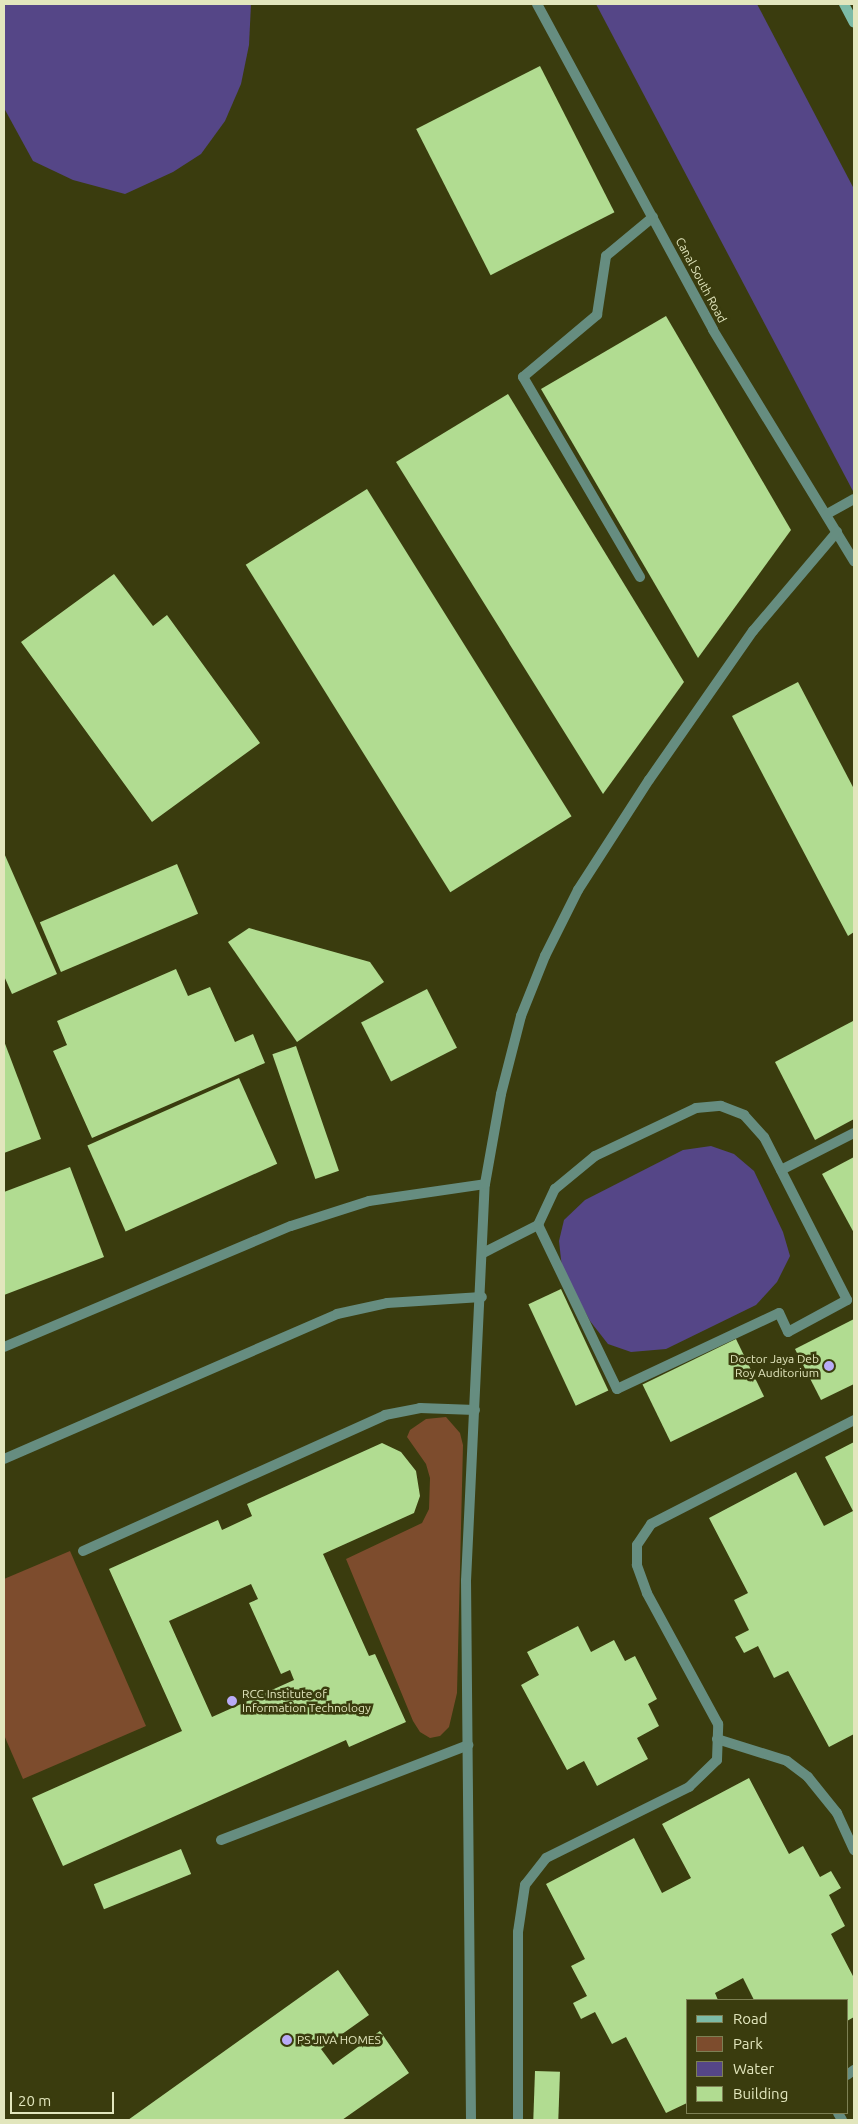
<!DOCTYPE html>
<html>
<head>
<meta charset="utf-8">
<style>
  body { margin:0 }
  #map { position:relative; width:858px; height:2124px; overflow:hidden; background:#3a3c0e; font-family:Ubuntu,sans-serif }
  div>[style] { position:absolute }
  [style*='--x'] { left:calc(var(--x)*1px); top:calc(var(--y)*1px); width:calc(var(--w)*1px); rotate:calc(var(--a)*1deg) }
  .green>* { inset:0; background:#7d4c2d }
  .water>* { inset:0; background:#554687 }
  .building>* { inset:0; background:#b1dc91; transform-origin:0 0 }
  .service>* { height:10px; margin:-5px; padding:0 5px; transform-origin:5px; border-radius:5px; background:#668d80 }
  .minor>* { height:10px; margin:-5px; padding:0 5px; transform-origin:5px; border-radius:5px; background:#668d80 }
  .tertiary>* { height:10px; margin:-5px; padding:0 5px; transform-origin:5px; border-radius:5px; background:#668d80 }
  .secondary>* { height:10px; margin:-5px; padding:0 5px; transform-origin:5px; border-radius:5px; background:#7cbba7 }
  .dots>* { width:14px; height:14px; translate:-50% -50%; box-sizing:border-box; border:2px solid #3a3c0e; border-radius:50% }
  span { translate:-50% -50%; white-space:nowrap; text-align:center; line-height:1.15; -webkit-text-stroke:5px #3a3c0e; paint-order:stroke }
  .street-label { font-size:12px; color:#e2e6bd }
  .poi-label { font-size:12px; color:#e2e6bd }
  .right { translate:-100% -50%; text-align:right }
  .left { translate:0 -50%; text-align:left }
  .frame { position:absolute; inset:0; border:5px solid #e2e6bd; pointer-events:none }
  .legend { position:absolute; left:686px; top:1999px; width:162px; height:115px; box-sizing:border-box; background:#3a3c0e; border:1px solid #7d8054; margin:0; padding:6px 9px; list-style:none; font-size:15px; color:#e2e6bd }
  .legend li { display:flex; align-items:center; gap:10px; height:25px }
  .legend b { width:25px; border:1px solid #7d8054 }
  .scale { position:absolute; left:10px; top:2092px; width:104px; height:22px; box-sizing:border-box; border:2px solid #e2e6bd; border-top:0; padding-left:6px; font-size:15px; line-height:18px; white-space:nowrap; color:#e2e6bd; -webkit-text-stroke:4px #3a3c0e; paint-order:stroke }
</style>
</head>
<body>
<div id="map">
  <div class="green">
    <i style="clip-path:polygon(446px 1417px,460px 1433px,463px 1445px,457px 1693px,449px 1727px,440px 1736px,430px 1738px,420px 1732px,413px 1721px,346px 1559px,422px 1523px,429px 1509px,430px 1478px,426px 1464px,407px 1437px,410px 1430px,426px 1419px)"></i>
    <i style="clip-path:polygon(70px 1551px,146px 1726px,23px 1779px,4px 1735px,4px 1579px)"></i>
  </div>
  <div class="water">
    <i style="clip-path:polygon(6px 4px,251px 4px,249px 45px,241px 84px,225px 121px,201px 154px,173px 172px,125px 194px,73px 180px,33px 161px,4px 108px,4px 7px)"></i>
    <i style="clip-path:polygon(596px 4px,757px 4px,854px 189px,854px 493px)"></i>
    <i style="clip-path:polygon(711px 1146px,734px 1154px,754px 1171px,783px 1232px,790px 1256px,777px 1282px,756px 1305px,666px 1349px,631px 1352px,608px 1344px,590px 1321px,562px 1268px,559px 1241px,564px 1220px,585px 1200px,683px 1150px)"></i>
  </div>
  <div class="building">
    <i style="left:540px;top:66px;width:164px;height:139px;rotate:63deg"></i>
    <i style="clip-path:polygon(666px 316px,791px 530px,698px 658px,541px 389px)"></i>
    <i style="clip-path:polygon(508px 394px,684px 682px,603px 794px,396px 462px)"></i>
    <i style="left:367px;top:489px;width:386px;height:143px;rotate:58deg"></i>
    <i style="clip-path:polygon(114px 574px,153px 626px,167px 615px,260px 743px,152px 822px,21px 642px)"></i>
    <i style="clip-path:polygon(798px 682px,854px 789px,854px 932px,848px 936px,732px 716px)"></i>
    <i style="clip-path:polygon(4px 853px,57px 974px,12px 994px,4px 976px)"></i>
    <i style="left:177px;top:864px;width:54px;height:149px;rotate:67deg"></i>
    <i style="clip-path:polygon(249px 928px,370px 962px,384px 982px,297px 1042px,228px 942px)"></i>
    <i style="clip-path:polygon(176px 969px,188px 996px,210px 987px,235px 1042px,253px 1034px,265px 1063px,92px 1138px,53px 1051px,67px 1045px,57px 1021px)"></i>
    <i style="left:427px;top:989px;width:66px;height:74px;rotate:63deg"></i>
    <i style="clip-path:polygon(853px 1021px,854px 1119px,815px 1140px,775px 1062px)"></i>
    <i style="clip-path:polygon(4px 1041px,41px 1139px,4px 1153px)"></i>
    <i style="left:296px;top:1046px;width:132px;height:25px;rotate:71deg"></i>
    <i style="left:239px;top:1078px;width:94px;height:166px;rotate:66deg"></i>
    <i style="clip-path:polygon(854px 1157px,854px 1233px,822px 1174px)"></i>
    <i style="clip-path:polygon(70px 1167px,104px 1257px,4px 1295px,4px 1192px)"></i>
    <i style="left:561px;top:1289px;width:112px;height:36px;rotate:65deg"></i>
    <i style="clip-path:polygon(854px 1319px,854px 1384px,821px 1400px,795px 1349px)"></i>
    <i style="left:736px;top:1339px;width:64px;height:104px;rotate:64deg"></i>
    <i style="clip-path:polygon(854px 1442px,854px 1734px,829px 1747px,788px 1671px,774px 1678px,758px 1646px,744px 1653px,735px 1637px,749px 1630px,734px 1600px,748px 1593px,709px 1518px,796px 1472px,824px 1526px,853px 1511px,825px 1457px)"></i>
    <i style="clip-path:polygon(evenodd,382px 1443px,401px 1452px,416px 1471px,420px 1496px,414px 1513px,323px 1554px,369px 1656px,375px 1654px,406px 1722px,349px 1747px,346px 1740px,63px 1866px,32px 1798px,182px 1731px,109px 1569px,218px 1520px,222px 1530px,252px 1516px,247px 1504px,382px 1443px,251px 1584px,258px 1599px,249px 1603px,281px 1674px,290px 1670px,294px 1680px,212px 1717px,169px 1621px,251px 1584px)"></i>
    <i style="clip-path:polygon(578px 1626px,591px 1652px,614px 1640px,625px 1661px,635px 1656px,657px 1699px,648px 1704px,659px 1726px,637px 1738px,648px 1759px,597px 1786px,584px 1761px,567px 1770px,521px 1685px,539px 1675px,527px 1652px)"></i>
    <i style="clip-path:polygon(749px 1778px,789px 1854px,803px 1846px,820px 1877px,831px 1871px,841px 1888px,829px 1895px,845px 1926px,831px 1934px,854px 1978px,854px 2017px,847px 2021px,847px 2000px,754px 2000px,743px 1978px,715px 1993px,718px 2000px,687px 2000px,687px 2103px,666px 2113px,626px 2037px,612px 2044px,595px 2012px,581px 2019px,573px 2003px,587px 1996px,571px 1966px,585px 1959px,546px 1884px,634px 1838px,662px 1893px,691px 1878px,662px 1824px)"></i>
    <i style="left:181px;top:1849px;width:27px;height:94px;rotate:68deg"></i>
    <i style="clip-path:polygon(338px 1970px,369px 2015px,321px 2049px,333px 2065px,380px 2031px,409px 2073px,342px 2120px,128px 2120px)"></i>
    <i style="left:535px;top:2071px;width:25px;height:49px;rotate:2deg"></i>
  </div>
  <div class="service">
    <i style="--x:640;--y:577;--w:232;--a:-120.3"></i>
    <i style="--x:523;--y:377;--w:97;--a:-40"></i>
    <i style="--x:597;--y:315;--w:60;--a:-81.3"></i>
    <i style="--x:606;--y:256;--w:61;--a:-39.7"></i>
    <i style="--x:781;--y:1170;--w:82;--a:-26.9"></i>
    <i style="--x:483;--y:1253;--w:62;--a:-27"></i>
    <i style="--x:538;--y:1225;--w:40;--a:-65"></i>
    <i style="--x:555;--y:1189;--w:52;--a:-39.5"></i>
    <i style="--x:595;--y:1156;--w:112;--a:-25.4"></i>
    <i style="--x:696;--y:1108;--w:25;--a:-5"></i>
    <i style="--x:721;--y:1106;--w:25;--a:21"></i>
    <i style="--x:744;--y:1115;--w:30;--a:48"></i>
    <i style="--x:764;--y:1137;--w:183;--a:63"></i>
    <i style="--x:847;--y:1300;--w:67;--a:151.5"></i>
    <i style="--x:788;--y:1332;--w:21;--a:-115"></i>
    <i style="--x:779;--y:1313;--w:179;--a:154.9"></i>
    <i style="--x:617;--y:1389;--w:182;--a:-115.7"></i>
    <i style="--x:83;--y:1551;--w:331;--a:-24.2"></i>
    <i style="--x:385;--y:1415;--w:36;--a:-11"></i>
    <i style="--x:420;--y:1408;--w:55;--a:2.1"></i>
    <i style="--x:717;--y:1739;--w:73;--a:17.4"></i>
    <i style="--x:787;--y:1761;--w:26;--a:37"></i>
    <i style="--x:808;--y:1777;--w:46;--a:51.1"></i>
    <i style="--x:837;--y:1813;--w:41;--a:65.3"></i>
    <i style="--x:221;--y:1840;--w:265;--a:-21"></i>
    <i style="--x:847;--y:2075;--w:9;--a:-36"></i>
    <i style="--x:838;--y:2113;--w:8;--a:60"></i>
    <i style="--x:518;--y:2120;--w:188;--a:-90"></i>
    <i style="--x:518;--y:1932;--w:48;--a:-81.5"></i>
    <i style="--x:525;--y:1885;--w:34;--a:-52"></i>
    <i style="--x:546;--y:1858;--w:160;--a:-26.4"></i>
    <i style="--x:689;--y:1787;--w:39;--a:-44"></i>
    <i style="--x:717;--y:1760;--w:36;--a:-88"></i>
    <i style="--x:718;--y:1724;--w:149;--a:-118.5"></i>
    <i style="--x:647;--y:1593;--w:30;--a:-110"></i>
    <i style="--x:637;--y:1565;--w:20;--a:-90"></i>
    <i style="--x:637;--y:1545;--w:25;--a:-56"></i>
    <i style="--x:651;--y:1524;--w:228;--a:-27.1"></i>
  </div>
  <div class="minor">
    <i style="--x:4;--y:1347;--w:311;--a:-22.9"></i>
    <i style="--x:291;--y:1226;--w:82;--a:-17.8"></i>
    <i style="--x:369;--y:1201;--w:117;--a:-8.3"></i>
    <i style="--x:4;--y:1459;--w:363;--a:-23.5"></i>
    <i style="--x:337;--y:1314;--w:51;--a:-12.4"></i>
    <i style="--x:387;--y:1303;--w:95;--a:-3.6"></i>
  </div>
  <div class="tertiary">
    <i style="--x:537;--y:4;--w:370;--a:61.6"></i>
    <i style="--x:713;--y:330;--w:271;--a:58.6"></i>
    <i style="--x:827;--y:514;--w:31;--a:-29"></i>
    <i style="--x:471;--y:2120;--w:539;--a:-90.53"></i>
    <i style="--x:466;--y:1581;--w:397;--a:-87.3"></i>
    <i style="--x:485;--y:1184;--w:91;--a:-79.9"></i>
    <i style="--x:501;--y:1094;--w:81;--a:-75.6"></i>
    <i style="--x:521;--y:1016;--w:65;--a:-68.2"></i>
    <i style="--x:545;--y:956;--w:74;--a:-63.4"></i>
    <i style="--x:578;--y:890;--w:131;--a:-57.2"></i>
    <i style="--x:649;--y:780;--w:182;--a:-55.1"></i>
    <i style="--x:753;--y:631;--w:130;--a:-49.7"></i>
  </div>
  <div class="secondary">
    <i style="--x:844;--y:4;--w:21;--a:62"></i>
  </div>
  <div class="dots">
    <i style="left:829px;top:1366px;background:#b9abf7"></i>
    <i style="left:232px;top:1701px;background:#b9abf7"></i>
    <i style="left:287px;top:2040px;background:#b9abf7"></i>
  </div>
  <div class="street-label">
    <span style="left:701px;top:280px;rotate:62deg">Canal South Road</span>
  </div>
  <div class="poi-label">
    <span class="right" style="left:819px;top:1366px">Doctor Jaya Deb<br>Roy Auditorium</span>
    <span class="left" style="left:242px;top:1701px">RCC Institute of<br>Information Technology</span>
    <span class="left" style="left:297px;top:2040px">PS JIVA HOMES</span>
  </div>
  <div class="frame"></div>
  <ul class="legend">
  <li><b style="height:6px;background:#7cbba7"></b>Road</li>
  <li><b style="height:14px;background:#7d4c2d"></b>Park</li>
  <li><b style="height:14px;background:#554687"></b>Water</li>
  <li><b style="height:14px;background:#b1dc91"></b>Building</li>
  </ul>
  <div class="scale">20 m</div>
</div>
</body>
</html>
